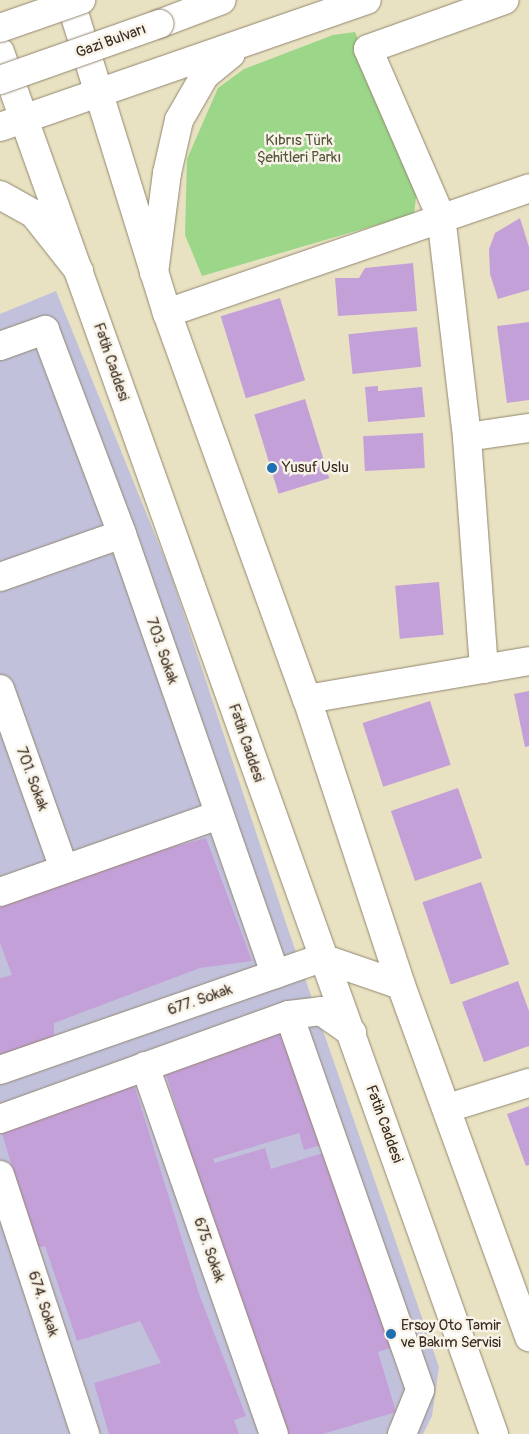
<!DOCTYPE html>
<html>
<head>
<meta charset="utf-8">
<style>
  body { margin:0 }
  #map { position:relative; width:529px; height:1434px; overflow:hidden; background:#e9e2c2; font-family:Pangolin,sans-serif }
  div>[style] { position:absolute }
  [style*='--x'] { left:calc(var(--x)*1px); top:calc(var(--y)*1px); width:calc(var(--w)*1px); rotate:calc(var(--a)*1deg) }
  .industrial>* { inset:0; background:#c2c1dc }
  .green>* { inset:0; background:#9bd689 }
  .building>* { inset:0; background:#c4a0d8; transform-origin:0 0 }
  .roads { filter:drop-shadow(0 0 1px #928670) drop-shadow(0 0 1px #928670) }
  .minor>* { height:28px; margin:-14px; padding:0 14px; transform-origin:14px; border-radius:14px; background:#fff }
  .major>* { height:28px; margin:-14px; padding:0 14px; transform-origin:14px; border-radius:14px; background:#fff }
  .highway>* { height:28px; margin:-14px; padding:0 14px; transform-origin:14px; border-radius:14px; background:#fff }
  .bridges { filter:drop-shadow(0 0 1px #928670) drop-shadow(0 0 1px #928670) }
  .highway-bridge>* { height:28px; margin:-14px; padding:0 14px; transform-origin:14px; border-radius:14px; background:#fff }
  .dots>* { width:14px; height:14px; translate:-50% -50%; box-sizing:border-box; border:2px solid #f7f3e8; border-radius:50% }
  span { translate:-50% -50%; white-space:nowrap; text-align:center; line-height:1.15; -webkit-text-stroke:5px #f7f3e8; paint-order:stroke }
  .street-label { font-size:15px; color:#3b2a1e }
  .park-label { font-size:15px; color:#535539 }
  .poi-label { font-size:15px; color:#3b2a1e }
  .left { translate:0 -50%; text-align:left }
</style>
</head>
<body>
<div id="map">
  <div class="industrial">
    <i style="clip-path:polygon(56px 291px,169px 569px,287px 926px,439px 1367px,432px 1416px,423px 1434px,0 1434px,0 314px)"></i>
  </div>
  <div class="green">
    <i style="clip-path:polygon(355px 32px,418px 181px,414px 214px,202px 276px,185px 235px,187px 159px,218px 88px,244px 69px,333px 35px)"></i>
  </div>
  <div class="building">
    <i style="clip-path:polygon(520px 218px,529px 247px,529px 290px,498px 299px,490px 274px,489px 249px,495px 233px)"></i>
    <i style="clip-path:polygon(413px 263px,417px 311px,338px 316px,335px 278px,359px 278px,365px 268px)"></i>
    <i style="left:280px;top:298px;width:86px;height:62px;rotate:73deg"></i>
    <i style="clip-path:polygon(529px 322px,529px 400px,507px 403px,497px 326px)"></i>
    <i style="left:417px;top:327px;width:40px;height:69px;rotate:84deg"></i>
    <i style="clip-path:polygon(378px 386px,378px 391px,422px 387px,425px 417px,368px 422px,365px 387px)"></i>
    <i style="left:305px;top:399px;width:83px;height:53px;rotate:73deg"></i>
    <i style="left:423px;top:433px;width:35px;height:60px;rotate:87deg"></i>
    <i style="left:439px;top:582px;width:53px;height:44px;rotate:85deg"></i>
    <i style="clip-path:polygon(529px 691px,529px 746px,525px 747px,514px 694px)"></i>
    <i style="left:430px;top:701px;width:67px;height:71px;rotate:72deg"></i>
    <i style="left:458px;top:788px;width:74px;height:71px;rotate:71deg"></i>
    <i style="clip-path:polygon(206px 838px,252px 961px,200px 968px,54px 1023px,54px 1047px,0 1062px,0 978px,12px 975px,0 943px,0 895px)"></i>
    <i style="left:481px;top:882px;width:87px;height:62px;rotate:71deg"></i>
    <i style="clip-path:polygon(518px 981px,529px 1011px,529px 1046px,484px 1062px,462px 1002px)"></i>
    <i style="clip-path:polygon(285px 1030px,321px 1145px,304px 1150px,299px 1133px,213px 1159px,215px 1163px,265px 1148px,271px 1169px,326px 1152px,393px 1347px,378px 1352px,396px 1412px,323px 1434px,278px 1434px,164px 1068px)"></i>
    <i style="clip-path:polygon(133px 1081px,199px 1294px,246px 1416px,234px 1420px,239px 1434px,109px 1434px,94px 1383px,161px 1363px,140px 1321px,77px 1341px,45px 1246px,37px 1248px,0 1127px)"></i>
    <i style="clip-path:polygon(529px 1106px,529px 1165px,526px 1166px,507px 1114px)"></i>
  </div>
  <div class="roads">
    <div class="minor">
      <i style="--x:167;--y:313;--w:383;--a:-19"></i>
      <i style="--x:0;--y:346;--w:48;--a:-19.6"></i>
      <i style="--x:45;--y:330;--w:218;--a:69.3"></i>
      <i style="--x:122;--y:534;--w:466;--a:70.8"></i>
      <i style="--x:467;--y:437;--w:63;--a:-8.3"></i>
      <i style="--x:0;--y:577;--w:129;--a:-19.4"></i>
      <i style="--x:484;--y:669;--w:233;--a:-94.2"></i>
      <i style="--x:467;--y:437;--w:222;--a:-96.7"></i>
      <i style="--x:441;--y:217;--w:183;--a:-113.5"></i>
      <i style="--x:368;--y:49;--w:145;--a:-19.7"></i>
      <i style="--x:0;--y:689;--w:191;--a:70.4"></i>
      <i style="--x:307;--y:699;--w:225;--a:-9.7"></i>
      <i style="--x:0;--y:892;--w:232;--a:-19.4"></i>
      <i style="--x:289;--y:1015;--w:397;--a:70.7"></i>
      <i style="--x:420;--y:1390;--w:48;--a:112.2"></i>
      <i style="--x:145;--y:1066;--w:390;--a:70.7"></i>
      <i style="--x:0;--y:1070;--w:341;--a:-19.2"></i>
      <i style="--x:322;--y:958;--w:83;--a:18.9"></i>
      <i style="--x:448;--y:1108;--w:85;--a:-17.2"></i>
      <i style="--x:0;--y:1119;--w:307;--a:-19.8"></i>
      <i style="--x:289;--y:1015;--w:32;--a:-7"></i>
      <i style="--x:321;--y:1011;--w:38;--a:35"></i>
      <i style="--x:0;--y:1175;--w:273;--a:71.8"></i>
    </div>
    <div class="major">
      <i style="--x:70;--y:0;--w:328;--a:72.8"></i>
      <i style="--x:167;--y:313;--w:411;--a:70.1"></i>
      <i style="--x:307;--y:699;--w:301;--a:71.8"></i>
      <i style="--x:401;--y:985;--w:375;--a:70"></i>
      <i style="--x:0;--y:52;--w:1468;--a:70.33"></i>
    </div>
    <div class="highway">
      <i style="--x:159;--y:24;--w:67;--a:-20.9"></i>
      <i style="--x:0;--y:127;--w:388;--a:-19.1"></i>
      <i style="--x:0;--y:195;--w:39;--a:29"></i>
      <i style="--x:34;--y:214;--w:73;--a:51.7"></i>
      <i style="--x:154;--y:273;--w:101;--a:-82.6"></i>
      <i style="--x:167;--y:173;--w:54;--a:-77.2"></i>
      <i style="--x:179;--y:120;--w:52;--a:-60"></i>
      <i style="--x:205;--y:75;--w:33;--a:-39"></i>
    </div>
  </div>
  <div class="bridges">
    <div class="highway-bridge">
      <i style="--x:0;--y:28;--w:86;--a:-19.1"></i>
      <i style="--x:0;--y:80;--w:169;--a:-19.4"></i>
    </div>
  </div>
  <div class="dots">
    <i style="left:272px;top:468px;background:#1f6fb2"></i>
    <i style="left:391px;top:1334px;background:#1f6fb2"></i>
  </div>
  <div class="street-label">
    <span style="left:111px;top:41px;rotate:-20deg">Gazi Bulvarı</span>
    <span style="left:111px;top:362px;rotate:71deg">Fatih Caddesi</span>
    <span style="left:162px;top:651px;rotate:71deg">703. Sokak</span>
    <span style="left:246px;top:743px;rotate:71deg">Fatih Caddesi</span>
    <span style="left:32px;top:779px;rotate:70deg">701. Sokak</span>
    <span style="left:200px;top:1000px;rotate:-19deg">677. Sokak</span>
    <span style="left:384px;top:1124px;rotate:70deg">Fatih Caddesi</span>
    <span style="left:209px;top:1250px;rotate:71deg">675. Sokak</span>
    <span style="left:43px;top:1304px;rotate:72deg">674. Sokak</span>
  </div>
  <div class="park-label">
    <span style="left:299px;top:149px">Kıbrıs Türk<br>Şehitleri Parkı</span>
  </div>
  <div class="poi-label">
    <span class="left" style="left:282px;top:468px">Yusuf Uslu</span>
    <span class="left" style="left:401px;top:1334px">Ersoy Oto Tamir<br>ve Bakım Servisi</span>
  </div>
</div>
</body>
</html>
